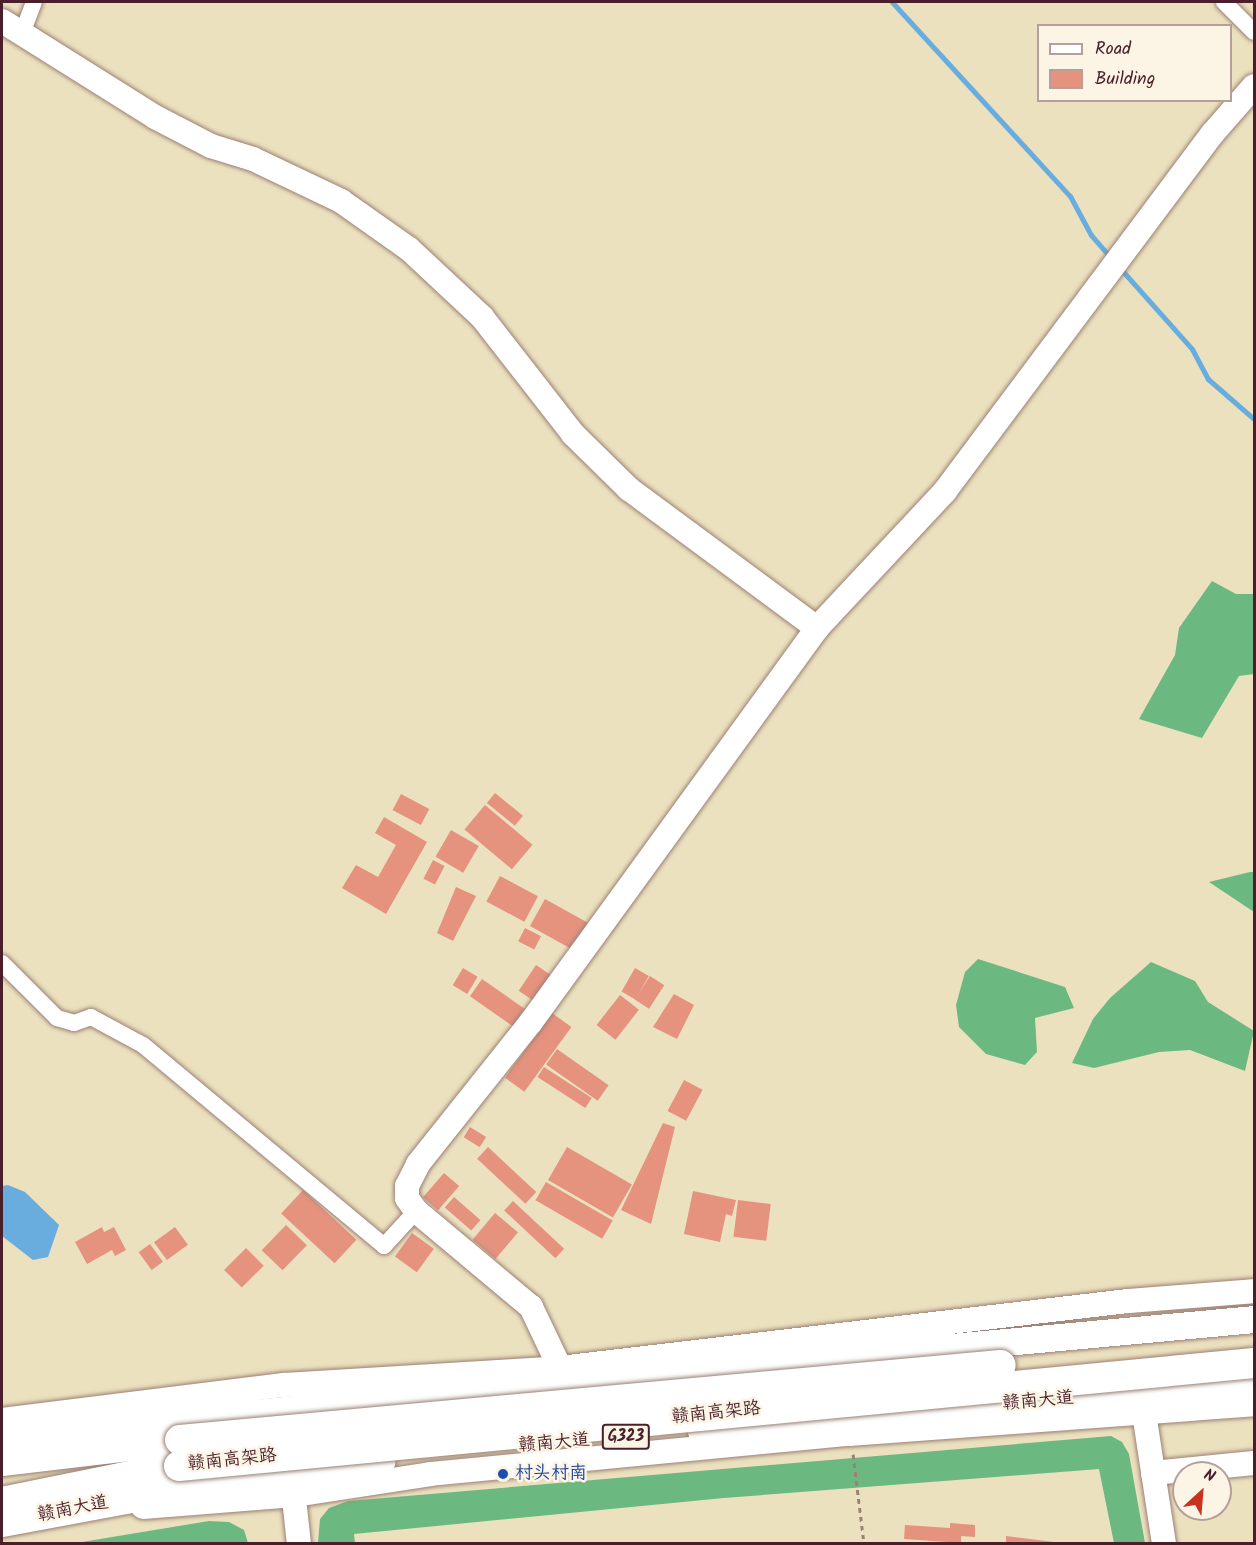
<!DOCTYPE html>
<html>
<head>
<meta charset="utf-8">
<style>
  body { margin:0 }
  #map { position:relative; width:1256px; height:1545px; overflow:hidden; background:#ece1bf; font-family:Kalam,"LXGW WenKai TC",sans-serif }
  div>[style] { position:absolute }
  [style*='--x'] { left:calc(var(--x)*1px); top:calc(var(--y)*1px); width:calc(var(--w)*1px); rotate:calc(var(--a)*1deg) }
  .forest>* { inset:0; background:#6cb881 }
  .water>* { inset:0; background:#69acde }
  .stream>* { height:5px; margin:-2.5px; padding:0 2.5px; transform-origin:2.5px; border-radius:2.5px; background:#69acde }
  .building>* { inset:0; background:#e5927f; transform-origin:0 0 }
  .path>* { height:3px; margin-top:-1.5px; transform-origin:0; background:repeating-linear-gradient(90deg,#9b8075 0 4.5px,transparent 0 9px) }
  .roads { filter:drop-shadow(0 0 2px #9b8075) drop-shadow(0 0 2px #9b8075) }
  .street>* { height:16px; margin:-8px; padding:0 8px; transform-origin:8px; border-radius:8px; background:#fff }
  .secondary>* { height:24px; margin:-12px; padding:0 12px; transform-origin:12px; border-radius:12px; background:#fff }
  .primary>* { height:27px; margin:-13.5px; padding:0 13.5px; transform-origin:13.5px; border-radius:13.5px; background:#fff }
  .highway>* { height:30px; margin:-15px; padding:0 15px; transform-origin:15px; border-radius:15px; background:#fff }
  .bridges { filter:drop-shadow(0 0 2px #9b8075) drop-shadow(0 0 2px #9b8075) }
  .highway-bridge>* { height:30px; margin:-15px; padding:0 15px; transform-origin:15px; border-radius:15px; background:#fff }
  .dots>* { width:16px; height:16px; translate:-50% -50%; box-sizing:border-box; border:3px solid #fcf5e5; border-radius:50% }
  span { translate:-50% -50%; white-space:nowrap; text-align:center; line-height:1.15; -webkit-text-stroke:5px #fcf5e5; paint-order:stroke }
  .shield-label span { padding:2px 4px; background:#fcf5e5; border:2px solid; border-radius:4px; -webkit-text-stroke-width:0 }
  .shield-label { font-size:16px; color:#4a1f2b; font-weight:700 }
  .street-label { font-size:18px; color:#4a1f2b }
  .transit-label { font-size:18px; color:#164399 }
  .left { translate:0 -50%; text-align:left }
  .frame { position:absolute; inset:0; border:3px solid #4a1f2b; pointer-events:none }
  .legend { position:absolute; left:1037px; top:24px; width:195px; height:78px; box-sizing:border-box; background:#fcf5e5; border:2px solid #b59f9b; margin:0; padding:8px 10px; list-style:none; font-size:18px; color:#4a1f2b }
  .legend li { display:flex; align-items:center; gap:12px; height:30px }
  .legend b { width:30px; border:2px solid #b59f9b }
  .north { position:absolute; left:1172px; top:1461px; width:60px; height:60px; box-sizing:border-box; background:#fcf5e5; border:2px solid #b59f9b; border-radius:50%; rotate:26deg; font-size:16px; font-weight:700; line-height:24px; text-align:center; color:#4a1f2b }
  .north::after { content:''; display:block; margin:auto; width:21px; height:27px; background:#c8321e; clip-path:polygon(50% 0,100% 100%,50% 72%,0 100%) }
</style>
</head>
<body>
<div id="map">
  <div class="forest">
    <i style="clip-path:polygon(1212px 581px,1236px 594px,1254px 594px,1254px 674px,1239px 676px,1202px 738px,1139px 719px,1175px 655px,1179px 628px)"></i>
    <i style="clip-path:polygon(1254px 872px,1254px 912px,1209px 882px,1250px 872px)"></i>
    <i style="clip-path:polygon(978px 959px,1065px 987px,1074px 1008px,1035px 1018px,1037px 1052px,1025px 1065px,986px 1054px,959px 1027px,956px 1005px,965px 972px)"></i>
    <i style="clip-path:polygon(1151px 962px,1195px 981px,1208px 1002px,1254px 1031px,1245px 1071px,1190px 1050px,1159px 1052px,1094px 1068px,1072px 1063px,1093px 1019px,1110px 998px)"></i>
    <i style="clip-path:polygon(1111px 1436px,1122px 1442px,1129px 1454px,1145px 1543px,1114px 1543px,1099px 1469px,724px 1498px,354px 1534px,355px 1543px,318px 1543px,320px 1519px,329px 1508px,348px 1501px)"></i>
    <i style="clip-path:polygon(209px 1521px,229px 1522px,244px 1530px,248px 1543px,76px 1543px)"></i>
  </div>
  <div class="water">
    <i style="clip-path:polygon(8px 1185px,25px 1192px,59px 1225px,48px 1257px,33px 1260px,2px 1236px,2px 1186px)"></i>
  </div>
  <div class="stream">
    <i style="--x:892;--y:2;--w:263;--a:47.5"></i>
    <i style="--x:1070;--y:196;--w:44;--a:61.7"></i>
    <i style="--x:1091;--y:235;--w:30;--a:49"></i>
    <i style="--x:1119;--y:267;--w:110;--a:48.3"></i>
    <i style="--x:1192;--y:349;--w:34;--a:62"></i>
    <i style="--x:1208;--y:379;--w:61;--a:41"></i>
  </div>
  <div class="building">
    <i style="left:495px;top:793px;width:36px;height:13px;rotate:39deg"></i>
    <i style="left:401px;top:794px;width:32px;height:18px;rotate:28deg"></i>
    <i style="left:485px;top:805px;width:62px;height:32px;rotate:40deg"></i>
    <i style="clip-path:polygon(384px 817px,427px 842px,386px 914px,342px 888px,356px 865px,378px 877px,396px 845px,375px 833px)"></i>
    <i style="left:451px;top:830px;width:32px;height:31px;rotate:30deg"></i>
    <i style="left:433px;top:860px;width:13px;height:21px;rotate:27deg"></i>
    <i style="left:500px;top:876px;width:43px;height:29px;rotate:28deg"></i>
    <i style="clip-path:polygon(456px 887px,476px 896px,453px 941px,437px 933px)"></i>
    <i style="left:545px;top:899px;width:49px;height:31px;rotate:29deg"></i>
    <i style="left:525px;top:928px;width:18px;height:15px;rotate:27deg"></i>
    <i style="left:536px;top:965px;width:22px;height:31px;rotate:34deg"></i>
    <i style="left:463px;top:968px;width:17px;height:20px;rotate:31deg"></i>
    <i style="left:635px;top:968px;width:16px;height:27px;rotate:30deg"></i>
    <i style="left:650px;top:976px;width:17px;height:28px;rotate:33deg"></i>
    <i style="left:482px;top:979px;width:52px;height:21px;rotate:35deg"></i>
    <i style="clip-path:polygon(674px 994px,694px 1005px,677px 1039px,653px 1027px)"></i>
    <i style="left:620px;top:995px;width:24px;height:38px;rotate:38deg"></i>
    <i style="left:552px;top:1013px;width:24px;height:80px;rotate:36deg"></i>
    <i style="left:557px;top:1049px;width:63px;height:19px;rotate:35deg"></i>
    <i style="left:544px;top:1067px;width:57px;height:12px;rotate:33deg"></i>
    <i style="left:684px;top:1080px;width:21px;height:35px;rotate:28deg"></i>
    <i style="clip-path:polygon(663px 1123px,675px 1127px,651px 1224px,621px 1210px)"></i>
    <i style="left:470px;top:1127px;width:19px;height:12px;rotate:32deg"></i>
    <i style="left:488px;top:1147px;width:66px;height:16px;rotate:43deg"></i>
    <i style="left:567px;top:1147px;width:75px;height:38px;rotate:30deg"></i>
    <i style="left:444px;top:1173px;width:20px;height:32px;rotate:41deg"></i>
    <i style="left:546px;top:1182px;width:77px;height:21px;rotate:30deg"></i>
    <i style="left:303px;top:1190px;width:73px;height:32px;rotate:43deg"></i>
    <i style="clip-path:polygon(693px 1191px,736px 1200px,732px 1216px,726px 1214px,720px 1242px,684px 1234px)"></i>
    <i style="left:454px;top:1197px;width:35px;height:14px;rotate:41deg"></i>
    <i style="left:738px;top:1200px;width:33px;height:37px;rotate:7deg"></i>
    <i style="left:513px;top:1201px;width:70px;height:13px;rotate:43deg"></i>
    <i style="left:495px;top:1213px;width:30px;height:35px;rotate:40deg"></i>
    <i style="left:286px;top:1225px;width:29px;height:35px;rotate:44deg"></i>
    <i style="clip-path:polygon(102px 1227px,104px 1232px,114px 1227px,126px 1250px,115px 1256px,112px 1250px,87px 1264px,75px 1242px)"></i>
    <i style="left:175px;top:1227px;width:22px;height:26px;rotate:54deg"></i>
    <i style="left:412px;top:1233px;width:27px;height:29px;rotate:36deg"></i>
    <i style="left:150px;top:1244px;width:22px;height:14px;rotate:54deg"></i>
    <i style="left:246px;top:1248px;width:25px;height:31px;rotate:45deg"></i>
    <i style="clip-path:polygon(950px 1523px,975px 1525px,975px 1537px,961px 1536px,961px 1543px,904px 1539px,905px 1525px,950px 1528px)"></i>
    <i style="clip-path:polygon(1006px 1536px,1054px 1542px,1054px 1544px,1006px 1544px)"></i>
  </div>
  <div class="path">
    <i style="--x:853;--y:1454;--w:91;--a:83"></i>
  </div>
  <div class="roads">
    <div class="street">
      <i style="--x:1224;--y:2;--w:42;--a:45"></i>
      <i style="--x:21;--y:36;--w:36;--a:-69"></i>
      <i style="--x:2;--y:963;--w:78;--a:45"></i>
      <i style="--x:57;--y:1018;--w:18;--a:16"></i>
      <i style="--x:74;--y:1023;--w:18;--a:-19"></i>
      <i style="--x:91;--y:1017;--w:59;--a:28.3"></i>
      <i style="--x:143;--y:1045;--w:314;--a:39.8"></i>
      <i style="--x:384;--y:1246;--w:47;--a:-47.6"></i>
    </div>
    <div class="secondary">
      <i style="--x:2;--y:21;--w:181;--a:32.1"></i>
      <i style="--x:155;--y:117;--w:63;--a:27.4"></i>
      <i style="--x:211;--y:146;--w:44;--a:17.2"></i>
      <i style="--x:253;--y:159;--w:98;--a:25.5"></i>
      <i style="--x:341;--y:201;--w:83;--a:35.2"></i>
      <i style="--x:409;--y:249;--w:100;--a:43"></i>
      <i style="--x:482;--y:317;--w:148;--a:52.1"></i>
      <i style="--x:573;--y:434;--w:78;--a:44.5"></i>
      <i style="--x:629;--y:489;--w:234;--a:36.5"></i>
      <i style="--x:560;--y:1368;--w:68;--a:-115.4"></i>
      <i style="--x:531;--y:1307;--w:150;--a:-140.1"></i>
      <i style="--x:416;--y:1211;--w:16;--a:-125"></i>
      <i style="--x:407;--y:1198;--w:12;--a:-90"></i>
      <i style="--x:407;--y:1186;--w:25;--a:-63"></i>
      <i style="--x:418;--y:1164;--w:181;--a:-51.5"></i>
      <i style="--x:531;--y:1022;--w:487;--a:-54"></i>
      <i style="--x:817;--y:628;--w:187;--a:-46.9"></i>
      <i style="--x:945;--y:491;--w:447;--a:-53.2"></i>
      <i style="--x:1213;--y:133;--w:62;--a:-48.9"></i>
      <i style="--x:1144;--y:1413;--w:133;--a:81.3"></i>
      <i style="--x:2;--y:1420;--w:284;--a:-7.1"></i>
      <i style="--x:284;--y:1385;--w:277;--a:-3.5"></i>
      <i style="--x:560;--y:1368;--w:572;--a:-6.73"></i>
      <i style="--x:1128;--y:1301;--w:126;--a:-4.5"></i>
      <i style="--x:1153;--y:1473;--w:101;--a:-5.7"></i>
      <i style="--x:292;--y:1480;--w:64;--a:83.8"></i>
      <i style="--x:143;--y:1507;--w:152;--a:-4.5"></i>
      <i style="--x:295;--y:1495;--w:137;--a:-8.8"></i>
      <i style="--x:430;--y:1474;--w:421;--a:-5.5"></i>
      <i style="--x:849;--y:1434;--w:406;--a:-4.2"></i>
    </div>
    <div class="primary">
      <i style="--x:701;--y:1431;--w:555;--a:-4.86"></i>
      <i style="--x:2;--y:1440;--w:378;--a:-6.1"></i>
      <i style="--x:378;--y:1400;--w:880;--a:-5.28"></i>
      <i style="--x:2;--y:1523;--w:219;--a:-10.5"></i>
      <i style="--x:217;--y:1483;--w:166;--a:-7.6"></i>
    </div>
    <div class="highway">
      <i style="--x:2;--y:1461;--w:179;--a:-6.7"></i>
      <i style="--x:2;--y:1502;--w:181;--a:-11.5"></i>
    </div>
  </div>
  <div class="bridges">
    <div class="highway-bridge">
      <i style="--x:180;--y:1440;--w:824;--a:-5.22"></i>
      <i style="--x:179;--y:1466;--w:1080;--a:-5.47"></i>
    </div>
  </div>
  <div class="dots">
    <i style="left:503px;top:1474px;background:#1a4fb4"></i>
  </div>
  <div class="shield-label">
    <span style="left:626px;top:1437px">G323</span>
  </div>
  <div class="street-label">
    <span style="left:1038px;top:1402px;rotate:-5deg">赣南大道</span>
    <span style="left:716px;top:1414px;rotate:-6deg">赣南高架路</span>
    <span style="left:554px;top:1444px;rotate:-5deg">赣南大道</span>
    <span style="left:232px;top:1461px;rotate:-6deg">赣南高架路</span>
    <span style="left:73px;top:1510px;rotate:-11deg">赣南大道</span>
  </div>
  <div class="transit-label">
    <span class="left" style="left:515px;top:1474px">村头村南</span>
  </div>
  <div class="frame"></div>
  <ul class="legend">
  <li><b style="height:8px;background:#fff"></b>Road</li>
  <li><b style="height:16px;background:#e5927f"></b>Building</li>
  </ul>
  <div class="north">N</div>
</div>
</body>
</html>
